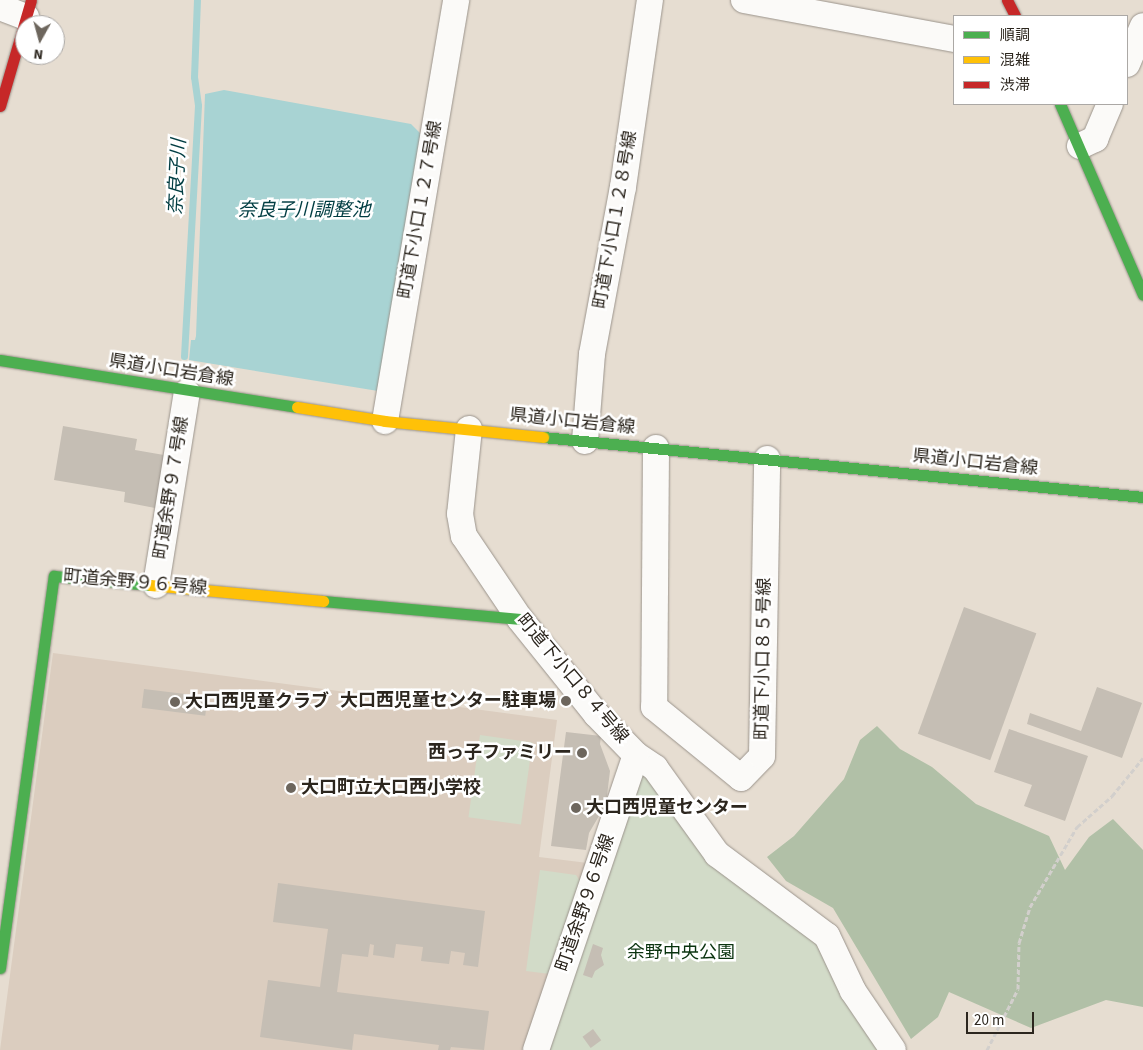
<!DOCTYPE html>
<html>
<head>
<meta charset="utf-8">
<style>
  body { margin:0 }
  #map { position:relative; width:1143px; height:1050px; overflow:hidden; background:#e6ddd1; font-family:"Source Sans 3","Noto Sans JP",sans-serif }
  div>[style] { position:absolute }
  [style*='--x'] { left:calc(var(--x)*1px); top:calc(var(--y)*1px); width:calc(var(--w)*1px); rotate:calc(var(--a)*1deg) }
  .education>* { inset:0; background:#dbcdbf }
  .green>* { inset:0; background:#d2dbc8; transform-origin:0 0 }
  .forest>* { inset:0; background:#b1c0a7 }
  .water>* { inset:0; background:#a8d3d3 }
  .stream>* { height:7px; margin:-3.5px; padding:0 3.5px; transform-origin:3.5px; border-radius:3.5px; background:#a8d3d3 }
  .building>* { inset:0; background:#c5beb4; transform-origin:0 0 }
  .path>* { height:3px; margin-top:-1.5px; transform-origin:0; background:repeating-linear-gradient(90deg,#d2cfcc 0 5px,transparent 0 7.5px) }
  .roads { filter:drop-shadow(0 0 1px #9b948c) drop-shadow(0 0 1px #9b948c) }
  .street>* { height:26px; margin:-13px; padding:0 13px; transform-origin:13px; border-radius:13px; background:#fbfaf8 }
  .fast>* { height:11px; margin:-5.5px; padding:0 5.5px; transform-origin:5.5px; border-radius:5.5px; background:#4caf50 }
  .slow>* { height:11px; margin:-5.5px; padding:0 5.5px; transform-origin:5.5px; border-radius:5.5px; background:#ffc107 }
  .jam>* { height:11px; margin:-5.5px; padding:0 5.5px; transform-origin:5.5px; border-radius:5.5px; background:#c62828 }
  .dots>* { width:14px; height:14px; translate:-50% -50%; box-sizing:border-box; border:2px solid #fff; border-radius:50% }
  span { translate:-50% -50%; white-space:nowrap; text-align:center; line-height:1.15; -webkit-text-stroke:5px #fff; paint-order:stroke }
  .street-label { font-size:18px; color:#2c261e }
  .poi-label { font-size:18px; color:#2c261e; font-weight:700 }
  .right { translate:-100% -50%; text-align:right }
  .left { translate:0 -50%; text-align:left }
  .park-label { font-size:18px; color:#0a330f }
  .water-label { font-size:19px; color:#003d42; font-style:italic }
  .legend { position:absolute; left:953px; top:15px; width:175px; height:90px; box-sizing:border-box; background:#fff; border:1px solid #aba8a5; margin:0; padding:6px 9px; list-style:none; font-size:15px; color:#2c261e }
  .legend li { display:flex; align-items:center; gap:10px; height:25px }
  .legend b { width:25px; border:1px solid #aba8a5 }
  .north { position:absolute; left:15px; top:15px; width:50px; height:50px; box-sizing:border-box; background:#fff; border:1px solid #aba8a5; border-radius:50%; rotate:187deg; font-size:14px; font-weight:700; line-height:20px; text-align:center; color:#2c261e }
  .north::after { content:''; display:block; margin:auto; width:18px; height:22px; background:#6d665d; clip-path:polygon(50% 0,100% 100%,50% 72%,0 100%) }
  .scale { position:absolute; left:966px; top:1012px; width:68px; height:22px; box-sizing:border-box; border:2px solid #2c261e; border-top:0; padding-left:6px; font-size:15px; line-height:18px; white-space:nowrap; color:#2c261e; -webkit-text-stroke:4px #fff; paint-order:stroke }
</style>
</head>
<body>
<div id="map">
  <div class="education">
    <i style="clip-path:polygon(53px 653px,557px 720px,539px 857px,588px 863px,523px 1050px,0 1050px)"></i>
  </div>
  <div class="green">
    <i style="left:480px;top:735px;width:53px;height:83px;rotate:8deg"></i>
    <i style="clip-path:polygon(643px 771px,713px 856px,823px 938px,887px 1050px,546px 1050px)"></i>
    <i style="clip-path:polygon(540px 870px,576px 875px,581px 883px,550px 974px,526px 971px)"></i>
  </div>
  <div class="forest">
    <i style="clip-path:polygon(877px 726px,900px 749px,932px 767px,976px 804px,1049px 836px,1065px 870px,1089px 837px,1113px 819px,1143px 850px,1143px 1007px,1106px 1000px,1031px 1028px,949px 992px,938px 1017px,911px 1039px,833px 908px,786px 881px,767px 857px,794px 836px,844px 779px,860px 740px)"></i>
  </div>
  <div class="water">
    <i style="clip-path:polygon(224px 90px,411px 124px,422px 135px,378px 391px,189px 360px,191px 340px,195px 340px,196px 336px,205px 94px)"></i>
  </div>
  <div class="stream">
    <i style="--x:184;--y:356;--w:251;--a:-86.8"></i>
    <i style="--x:198;--y:105;--w:28;--a:-98"></i>
    <i style="--x:194;--y:77;--w:77;--a:-87.8"></i>
  </div>
  <div class="building">
    <i style="clip-path:polygon(63px 426px,137px 439px,135px 450px,164px 455px,155px 508px,124px 502px,125px 492px,54px 480px)"></i>
    <i style="left:964px;top:607px;width:77px;height:135px;rotate:20deg"></i>
    <i style="clip-path:polygon(1097px 687px,1142px 703px,1122px 758px,1027px 724px,1030px 713px,1081px 731px)"></i>
    <i style="left:144px;top:689px;width:64px;height:19px;rotate:7deg"></i>
    <i style="clip-path:polygon(1009px 729px,1088px 756px,1065px 821px,1024px 806px,1032px 785px,994px 772px)"></i>
    <i style="clip-path:polygon(566px 732px,601px 736px,600px 744px,610px 771px,606px 804px,589px 833px,586px 850px,551px 846px)"></i>
    <i style="clip-path:polygon(278px 883px,485px 911px,478px 967px,463px 965px,465px 953px,451px 951px,449px 964px,421px 961px,423px 947px,396px 944px,394px 958px,373px 955px,374px 945px,370px 944px,368px 957px,342px 954px,337px 992px,489px 1011px,484px 1050px,451px 1047px,450px 1050px,438px 1050px,439px 1045px,354px 1034px,352px 1050px,260px 1037px,268px 980px,320px 987px,328px 929px,273px 922px)"></i>
    <i style="clip-path:polygon(593px 944px,603px 948px,601px 955px,604px 965px,595px 971px,592px 978px,583px 975px)"></i>
    <i style="left:593px;top:1029px;width:14px;height:13px;rotate:54deg"></i>
  </div>
  <div class="path">
    <i style="--x:987;--y:1050;--w:68;--a:-63.1"></i>
    <i style="--x:1018;--y:989;--w:46;--a:-88.8"></i>
    <i style="--x:1019;--y:943;--w:38;--a:-73"></i>
    <i style="--x:1030;--y:907;--w:93;--a:-59.6"></i>
    <i style="--x:1077;--y:827;--w:47;--a:-41.5"></i>
    <i style="--x:1112;--y:796;--w:49;--a:-50.8"></i>
  </div>
  <div class="roads">
    <div class="street">
      <i style="--x:744;--y:0;--w:214;--a:10.5"></i>
      <i style="--x:0;--y:7;--w:28;--a:21"></i>
      <i style="--x:1127;--y:64;--w:41;--a:-67.2"></i>
      <i style="--x:1080;--y:146;--w:17;--a:-25"></i>
      <i style="--x:1095;--y:139;--w:38;--a:-67"></i>
      <i style="--x:385;--y:421;--w:427;--a:-80.4"></i>
      <i style="--x:469;--y:429;--w:85;--a:96"></i>
      <i style="--x:460;--y:514;--w:22;--a:80"></i>
      <i style="--x:464;--y:536;--w:100;--a:56"></i>
      <i style="--x:520;--y:619;--w:122;--a:51.3"></i>
      <i style="--x:596;--y:714;--w:57;--a:45.7"></i>
      <i style="--x:636;--y:755;--w:23;--a:34"></i>
      <i style="--x:655;--y:768;--w:106;--a:54.2"></i>
      <i style="--x:717;--y:854;--w:137;--a:36.7"></i>
      <i style="--x:827;--y:936;--w:61;--a:64.7"></i>
      <i style="--x:853;--y:991;--w:71;--a:55.9"></i>
      <i style="--x:585;--y:441;--w:87;--a:-85.4"></i>
      <i style="--x:592;--y:354;--w:170;--a:-79.5"></i>
      <i style="--x:623;--y:187;--w:189;--a:-81.8"></i>
      <i style="--x:656;--y:448;--w:259;--a:90.4"></i>
      <i style="--x:654;--y:707;--w:112;--a:39.2"></i>
      <i style="--x:741;--y:778;--w:30;--a:-46"></i>
      <i style="--x:762;--y:756;--w:297;--a:-89"></i>
      <i style="--x:156;--y:585;--w:195;--a:-80.9"></i>
      <i style="--x:536;--y:1050;--w:311;--a:-71.3"></i>
    </div>
    <div class="fast">
      <i style="--x:1060;--y:104;--w:208;--a:66.5"></i>
      <i style="--x:0;--y:360;--w:301;--a:9"></i>
      <i style="--x:543;--y:437;--w:603;--a:5.71"></i>
      <i style="--x:323;--y:601;--w:198;--a:5.2"></i>
      <i style="--x:0;--y:968;--w:396;--a:-82.2"></i>
      <i style="--x:54;--y:576;--w:96;--a:5.4"></i>
    </div>
    <div class="slow">
      <i style="--x:297;--y:407;--w:89;--a:9"></i>
      <i style="--x:385;--y:421;--w:159;--a:5.8"></i>
      <i style="--x:150;--y:585;--w:174;--a:5.3"></i>
    </div>
    <div class="jam">
      <i style="--x:1007;--y:0;--w:18;--a:63"></i>
      <i style="--x:0;--y:106;--w:110;--a:-73.7"></i>
    </div>
  </div>
  <div class="dots">
    <i style="left:566px;top:701px;background:#6d665d"></i>
    <i style="left:175px;top:702px;background:#6d665d"></i>
    <i style="left:582px;top:753px;background:#6d665d"></i>
    <i style="left:291px;top:788px;background:#6d665d"></i>
    <i style="left:576px;top:808px;background:#6d665d"></i>
  </div>
  <div class="street-label">
    <span style="left:421px;top:210px;rotate:-80deg">町道下小口１２７号線</span>
    <span style="left:616px;top:220px;rotate:-80deg">町道下小口１２８号線</span>
    <span style="left:171px;top:371px;rotate:9deg">県道小口岩倉線</span>
    <span style="left:572px;top:422px;rotate:6deg">県道小口岩倉線</span>
    <span style="left:975px;top:463px;rotate:6deg">県道小口岩倉線</span>
    <span style="left:172px;top:488px;rotate:-81deg">町道余野９７号線</span>
    <span style="left:135px;top:583px;rotate:5deg">町道余野９６号線</span>
    <span style="left:764px;top:659px;rotate:-89deg">町道下小口８５号線</span>
    <span style="left:572px;top:679px;rotate:50deg">町道下小口８４号線</span>
    <span style="left:586px;top:903px;rotate:-71deg">町道余野９６号線</span>
  </div>
  <div class="poi-label">
    <span class="right" style="left:556px;top:701px">大口西児童センター駐車場</span>
    <span class="left" style="left:185px;top:702px">大口西児童クラブ</span>
    <span class="right" style="left:572px;top:753px">西っ子ファミリー</span>
    <span class="left" style="left:301px;top:788px">大口町立大口西小学校</span>
    <span class="left" style="left:586px;top:808px">大口西児童センター</span>
  </div>
  <div class="park-label">
    <span style="left:681px;top:953px">余野中央公園</span>
  </div>
  <div class="water-label">
    <span style="left:178px;top:177px;rotate:-87deg">奈良子川</span>
    <span style="left:304px;top:211px">奈良子川調整池</span>
  </div>
  <ul class="legend">
  <li><b style="height:6px;background:#4caf50"></b>順調</li>
  <li><b style="height:6px;background:#ffc107"></b>混雑</li>
  <li><b style="height:6px;background:#c62828"></b>渋滞</li>
  </ul>
  <div class="north">N</div>
  <div class="scale">20 m</div>
</div>
</body>
</html>
